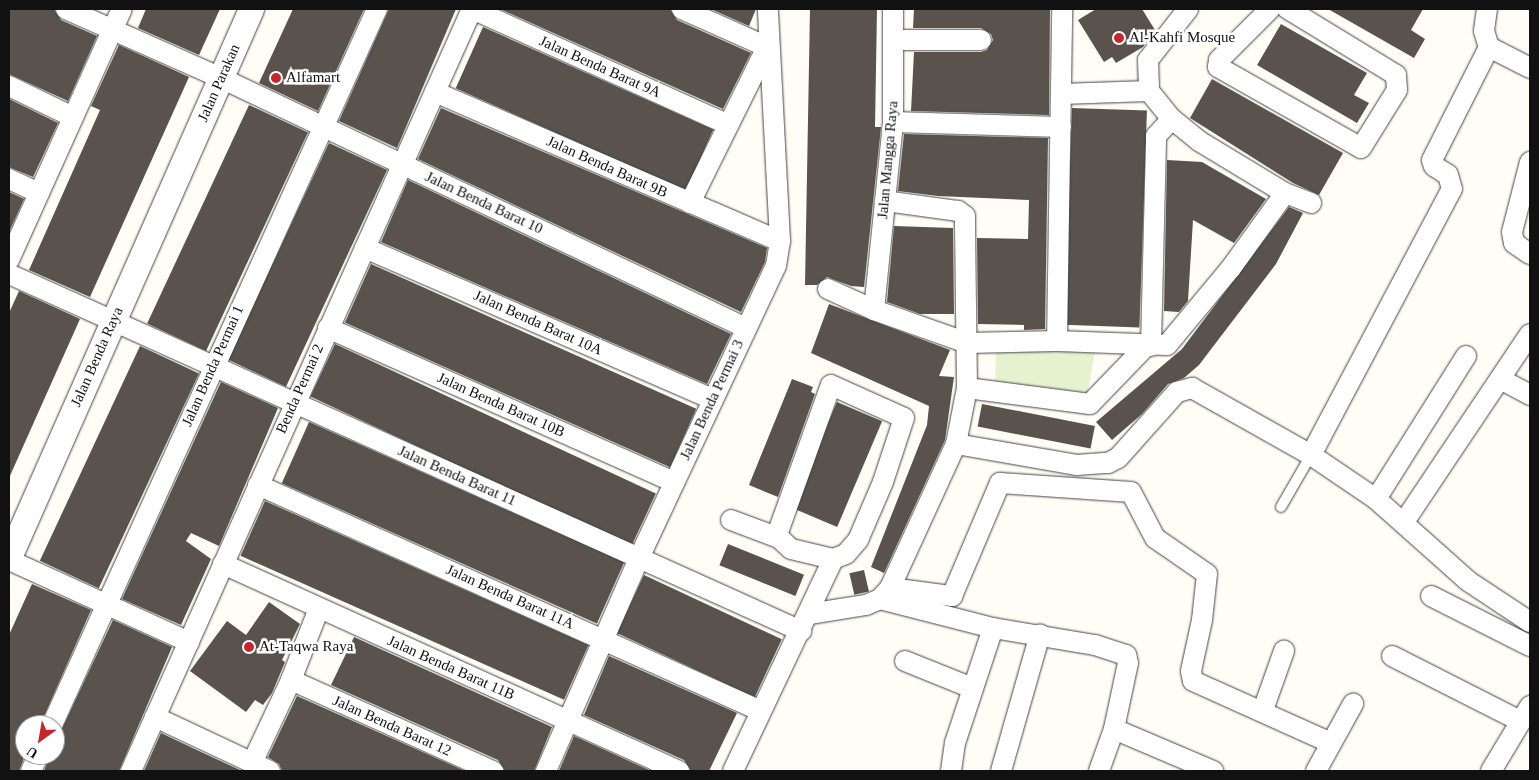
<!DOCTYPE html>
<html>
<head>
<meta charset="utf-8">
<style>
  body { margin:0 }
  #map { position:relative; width:1539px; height:780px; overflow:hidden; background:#fffdf5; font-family:"Times New Roman",serif }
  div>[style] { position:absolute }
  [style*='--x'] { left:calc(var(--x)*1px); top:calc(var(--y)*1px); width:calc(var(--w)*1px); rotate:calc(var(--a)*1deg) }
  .pitch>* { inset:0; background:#e6f2cf }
  .building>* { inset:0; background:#5a524d; transform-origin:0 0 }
  .roads { filter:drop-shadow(0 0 1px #444) drop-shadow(0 0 1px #444) }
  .service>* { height:10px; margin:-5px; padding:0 5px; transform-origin:5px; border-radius:5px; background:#fff }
  .minor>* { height:20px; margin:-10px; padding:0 10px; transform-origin:10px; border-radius:10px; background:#fff }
  .tertiary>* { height:25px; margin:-12.5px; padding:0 12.5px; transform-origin:12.5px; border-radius:12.5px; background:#fff }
  .dots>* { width:14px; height:14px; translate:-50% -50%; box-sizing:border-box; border:2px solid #fff; border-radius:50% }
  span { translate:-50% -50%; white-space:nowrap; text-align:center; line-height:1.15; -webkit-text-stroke:5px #fff; paint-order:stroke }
  .poi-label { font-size:15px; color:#111 }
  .left { translate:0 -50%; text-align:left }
  .street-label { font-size:15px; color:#111 }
  .frame { position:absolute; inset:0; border:10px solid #111; pointer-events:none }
  .north { position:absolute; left:15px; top:715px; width:50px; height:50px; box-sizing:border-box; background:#fff; border:1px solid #a0a0a0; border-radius:50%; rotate:212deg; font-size:14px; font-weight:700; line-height:20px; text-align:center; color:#111 }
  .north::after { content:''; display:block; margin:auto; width:18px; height:22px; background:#c4262e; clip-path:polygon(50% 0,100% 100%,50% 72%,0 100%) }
</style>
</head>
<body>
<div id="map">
  <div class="pitch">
    <i style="clip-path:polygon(996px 349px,1095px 351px,1087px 397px,995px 384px)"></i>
  </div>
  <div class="building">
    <i style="clip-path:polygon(9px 9px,54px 9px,61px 20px,97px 36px,68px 101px,9px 74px)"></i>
    <i style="clip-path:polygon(146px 9px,220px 9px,199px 55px,138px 28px)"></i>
    <i style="clip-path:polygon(293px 9px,364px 9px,318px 111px,259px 83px)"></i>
    <i style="clip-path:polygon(389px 9px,456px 9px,397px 148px,339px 121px)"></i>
    <i style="clip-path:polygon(500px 9px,670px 9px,677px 20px,751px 53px,723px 109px)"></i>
    <i style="clip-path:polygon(711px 9px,756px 9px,749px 26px)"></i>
    <i style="clip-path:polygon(810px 9px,877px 9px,875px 127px,881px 127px,864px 287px,851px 286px,827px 277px,817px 285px,805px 285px)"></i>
    <i style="clip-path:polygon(914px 9px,1050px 9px,1049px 115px,911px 111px,914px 52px,981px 52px,987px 50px,993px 40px,991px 34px,981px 28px,913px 28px)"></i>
    <i style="clip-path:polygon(1096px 9px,1142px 9px,1155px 30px,1147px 35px,1149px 39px,1143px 47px,1116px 63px,1112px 57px,1104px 62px,1078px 20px)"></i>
    <i style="clip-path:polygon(1328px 9px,1423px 9px,1411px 30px,1425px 39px,1414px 58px)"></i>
    <i style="clip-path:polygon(1281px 24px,1367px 73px,1354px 95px,1369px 103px,1357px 123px,1257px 65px)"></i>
    <i style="left:483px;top:27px;width:252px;height:67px;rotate:24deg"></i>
    <i style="clip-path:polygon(119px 45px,189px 77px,90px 297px,29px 270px,100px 110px,91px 106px)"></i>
    <i style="clip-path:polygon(1212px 79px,1343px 153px,1319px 195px,1293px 183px,1190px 118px)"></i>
    <i style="clip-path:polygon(9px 99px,58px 123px,33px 177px,9px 167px)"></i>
    <i style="left:249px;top:105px;width:65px;height:241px;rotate:25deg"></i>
    <i style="clip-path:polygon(441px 108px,767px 248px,765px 262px,741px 312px,418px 159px)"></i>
    <i style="left:1072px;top:108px;width:75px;height:217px;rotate:2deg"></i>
    <i style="clip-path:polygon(904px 134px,1048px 138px,1045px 329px,1024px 330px,1024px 325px,978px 324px,977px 238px,1028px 239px,1029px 200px,938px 196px,898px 191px)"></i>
    <i style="left:329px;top:143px;width:64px;height:239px;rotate:25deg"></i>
    <i style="clip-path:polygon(1167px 160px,1202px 162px,1266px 199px,1234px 243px,1193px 220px,1188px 301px,1179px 312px,1164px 311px)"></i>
    <i style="clip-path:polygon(408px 180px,731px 334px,707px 384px,381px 242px)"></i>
    <i style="clip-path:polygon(9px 192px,24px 199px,9px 232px)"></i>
    <i style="clip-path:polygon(1289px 207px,1303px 213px,1276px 264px,1199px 365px,1184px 378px,1168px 384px,1142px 414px,1112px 440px,1096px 422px,1182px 349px)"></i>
    <i style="clip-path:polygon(894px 226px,953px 228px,954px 314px,920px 314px,887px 302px)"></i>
    <i style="left:371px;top:264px;width:356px;height:64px;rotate:24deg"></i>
    <i style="clip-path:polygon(19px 291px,80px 319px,9px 478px,9px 313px)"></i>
    <i style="clip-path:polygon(829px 304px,950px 350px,939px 376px,954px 377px,945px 440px,884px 573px,871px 567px,927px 425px,929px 406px,811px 353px)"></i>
    <i style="left:335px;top:344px;width:354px;height:58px;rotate:25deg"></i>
    <i style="left:140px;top:346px;width:65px;height:237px;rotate:25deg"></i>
    <i style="clip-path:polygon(792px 379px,813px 387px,811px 392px,815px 394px,778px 497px,749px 485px)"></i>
    <i style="clip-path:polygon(221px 382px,278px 408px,219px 546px,191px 533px,186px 541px,211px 559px,181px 625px,122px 599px)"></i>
    <i style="left:837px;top:402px;width:49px;height:115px;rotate:23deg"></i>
    <i style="left:982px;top:404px;width:115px;height:23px;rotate:11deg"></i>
    <i style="left:309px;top:422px;width:345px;height:67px;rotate:24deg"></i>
    <i style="left:265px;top:501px;width:354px;height:60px;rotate:24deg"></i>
    <i style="left:728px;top:544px;width:82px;height:23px;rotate:22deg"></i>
    <i style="left:864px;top:570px;width:22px;height:15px;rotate:77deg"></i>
    <i style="left:644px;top:575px;width:152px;height:64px;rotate:25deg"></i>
    <i style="clip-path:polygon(32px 584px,91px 610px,40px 725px,25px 725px,25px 755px,19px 771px,9px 771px,9px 635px)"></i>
    <i style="clip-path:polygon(269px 602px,300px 624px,282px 660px,285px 662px,272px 693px,263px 705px,255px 700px,246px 712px,190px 671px,227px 621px,246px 635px)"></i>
    <i style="clip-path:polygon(113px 620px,172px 647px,119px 771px,44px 771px,50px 755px,55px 755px,55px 744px)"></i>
    <i style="clip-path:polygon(354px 637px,552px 727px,534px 771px,505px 771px,498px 760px,331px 685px)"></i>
    <i style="clip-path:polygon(609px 656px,737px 713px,709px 771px,691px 771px,684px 760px,584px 715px)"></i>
    <i style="clip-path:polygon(297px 696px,465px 771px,282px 771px,279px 764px,268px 757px)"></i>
    <i style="clip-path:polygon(161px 733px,199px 751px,242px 771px,144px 771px)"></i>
    <i style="clip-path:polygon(574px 736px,651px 771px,559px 771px)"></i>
  </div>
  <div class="roads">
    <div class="service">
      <i style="--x:1281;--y:507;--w:60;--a:-60"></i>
    </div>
    <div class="minor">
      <i style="--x:66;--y:9;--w:170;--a:24"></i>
      <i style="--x:221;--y:78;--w:581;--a:25.46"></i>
      <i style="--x:472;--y:9;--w:280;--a:24.3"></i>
      <i style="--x:682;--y:9;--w:93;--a:24.1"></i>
      <i style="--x:767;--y:47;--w:174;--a:116.3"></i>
      <i style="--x:1188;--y:9;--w:65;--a:128.1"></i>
      <i style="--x:1148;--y:60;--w:31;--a:88"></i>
      <i style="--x:1149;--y:91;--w:36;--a:51"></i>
      <i style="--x:1172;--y:119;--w:35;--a:39"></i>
      <i style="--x:1199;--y:141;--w:100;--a:31.2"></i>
      <i style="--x:1285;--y:193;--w:28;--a:21"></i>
      <i style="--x:1270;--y:9;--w:72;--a:135"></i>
      <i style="--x:1219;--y:60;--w:7;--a:98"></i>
      <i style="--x:1218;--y:67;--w:164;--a:29.5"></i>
      <i style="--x:1361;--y:148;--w:68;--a:-58.2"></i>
      <i style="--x:1397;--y:90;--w:15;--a:-94"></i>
      <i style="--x:1396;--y:75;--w:127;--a:-148.6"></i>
      <i style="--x:1487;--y:9;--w:22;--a:98"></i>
      <i style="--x:1484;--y:31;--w:17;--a:73"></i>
      <i style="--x:895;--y:40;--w:86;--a:0"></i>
      <i style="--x:1489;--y:47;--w:46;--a:27.1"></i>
      <i style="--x:9;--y:86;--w:71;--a:25.8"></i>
      <i style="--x:435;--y:92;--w:376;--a:23.4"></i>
      <i style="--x:1061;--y:94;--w:88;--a:-2"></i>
      <i style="--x:893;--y:122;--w:168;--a:1.7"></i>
      <i style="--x:1530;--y:162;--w:72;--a:104.4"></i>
      <i style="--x:1512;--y:232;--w:11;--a:80"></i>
      <i style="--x:1514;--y:243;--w:19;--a:35"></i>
      <i style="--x:9;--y:179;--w:33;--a:25"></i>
      <i style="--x:365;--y:248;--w:378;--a:23.5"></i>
      <i style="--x:9;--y:260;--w:275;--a:-65.8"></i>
      <i style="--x:9;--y:274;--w:869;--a:24.26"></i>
      <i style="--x:828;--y:289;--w:51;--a:24.5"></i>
      <i style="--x:874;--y:310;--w:99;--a:19.5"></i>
      <i style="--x:967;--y:343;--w:90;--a:-1.3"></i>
      <i style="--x:1057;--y:341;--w:110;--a:2.1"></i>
      <i style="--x:1167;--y:345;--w:100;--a:-50.3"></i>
      <i style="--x:1231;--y:268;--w:92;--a:-54.2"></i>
      <i style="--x:874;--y:310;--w:189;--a:-84.2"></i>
      <i style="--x:893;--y:122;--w:113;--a:-90"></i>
      <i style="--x:328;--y:328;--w:379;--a:24"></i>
      <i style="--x:1057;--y:341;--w:332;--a:-89.1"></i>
      <i style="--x:1151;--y:346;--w:210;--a:-88.6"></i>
      <i style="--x:1156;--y:136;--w:23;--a:-47"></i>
      <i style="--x:1502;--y:380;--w:32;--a:28"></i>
      <i style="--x:831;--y:385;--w:80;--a:24.3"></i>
      <i style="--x:904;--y:418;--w:67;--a:108.2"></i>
      <i style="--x:883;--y:482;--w:63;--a:113.3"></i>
      <i style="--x:858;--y:540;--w:18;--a:131"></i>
      <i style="--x:846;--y:554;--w:14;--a:159"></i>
      <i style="--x:833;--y:559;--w:43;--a:-166.6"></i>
      <i style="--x:791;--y:549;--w:16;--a:-137"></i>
      <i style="--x:779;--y:538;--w:6;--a:-99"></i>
      <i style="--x:778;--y:532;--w:156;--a:-70.2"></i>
      <i style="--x:967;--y:388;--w:124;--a:7.4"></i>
      <i style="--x:1090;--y:404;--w:81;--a:-46"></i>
      <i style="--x:956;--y:444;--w:122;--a:9.9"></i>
      <i style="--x:1076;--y:465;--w:32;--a:-4"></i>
      <i style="--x:1108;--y:463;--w:11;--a:-27"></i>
      <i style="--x:1118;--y:458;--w:89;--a:-48.2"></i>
      <i style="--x:1177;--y:392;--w:16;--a:-15"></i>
      <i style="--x:1192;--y:388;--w:137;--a:29.4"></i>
      <i style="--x:1311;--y:455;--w:78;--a:34.1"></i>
      <i style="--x:1376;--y:499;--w:123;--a:41.7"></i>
      <i style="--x:1468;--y:581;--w:74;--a:33.5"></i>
      <i style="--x:1311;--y:455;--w:301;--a:-62.1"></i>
      <i style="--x:1452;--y:189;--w:15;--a:-106"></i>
      <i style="--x:1448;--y:175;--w:17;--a:-147"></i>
      <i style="--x:1434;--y:166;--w:6;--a:-108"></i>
      <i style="--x:1432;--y:160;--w:127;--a:-63.2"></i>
      <i style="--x:258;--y:485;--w:551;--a:24.19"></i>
      <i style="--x:1376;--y:499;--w:169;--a:-57.8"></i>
      <i style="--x:731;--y:520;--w:51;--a:20.6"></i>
      <i style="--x:1404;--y:522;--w:226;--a:-56.2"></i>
      <i style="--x:9;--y:560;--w:198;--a:24.5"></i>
      <i style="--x:223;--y:564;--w:501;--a:24.42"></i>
      <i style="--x:890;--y:588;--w:63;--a:7.4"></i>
      <i style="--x:952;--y:596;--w:123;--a:-67"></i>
      <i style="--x:1000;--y:483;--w:131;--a:3.9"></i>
      <i style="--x:1131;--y:492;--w:52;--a:62.4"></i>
      <i style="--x:1155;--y:538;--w:63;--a:34.7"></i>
      <i style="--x:1207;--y:574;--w:46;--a:96.2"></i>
      <i style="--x:1202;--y:620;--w:52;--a:102.2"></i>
      <i style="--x:1191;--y:671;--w:10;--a:79"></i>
      <i style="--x:1193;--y:681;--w:151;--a:24.2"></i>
      <i style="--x:1431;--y:596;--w:111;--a:26.8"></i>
      <i style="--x:880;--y:599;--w:117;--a:14.4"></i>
      <i style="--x:993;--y:628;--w:103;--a:9.5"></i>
      <i style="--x:1095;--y:645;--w:33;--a:18"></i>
      <i style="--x:1126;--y:655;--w:8;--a:76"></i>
      <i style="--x:1128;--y:663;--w:67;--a:102"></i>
      <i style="--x:1114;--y:729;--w:45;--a:109.7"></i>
      <i style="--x:809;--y:614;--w:58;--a:-9"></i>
      <i style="--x:866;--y:605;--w:15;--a:-23"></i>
      <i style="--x:880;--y:599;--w:15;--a:-48"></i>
      <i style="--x:890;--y:588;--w:158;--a:-65.4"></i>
      <i style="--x:956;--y:444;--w:57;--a:-78.9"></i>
      <i style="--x:967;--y:388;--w:172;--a:-90.7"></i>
      <i style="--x:965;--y:216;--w:9;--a:-144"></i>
      <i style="--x:958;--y:211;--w:74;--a:-172.2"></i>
      <i style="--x:1392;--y:656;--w:144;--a:26.9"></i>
      <i style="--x:905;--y:661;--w:72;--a:21.9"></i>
      <i style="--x:291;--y:680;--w:222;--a:24.3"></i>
      <i style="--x:1263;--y:710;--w:63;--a:-70.4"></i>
      <i style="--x:155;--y:717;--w:127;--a:25.2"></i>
      <i style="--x:52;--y:725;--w:786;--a:-65.59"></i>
      <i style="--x:1114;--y:729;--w:108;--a:23"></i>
      <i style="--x:252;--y:763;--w:92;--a:-64.8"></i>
      <i style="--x:291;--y:680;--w:77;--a:-68.7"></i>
      <i style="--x:31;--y:771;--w:17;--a:-66"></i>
      <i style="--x:131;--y:771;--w:835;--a:-65.89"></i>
      <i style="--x:546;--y:771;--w:232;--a:-66.4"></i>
      <i style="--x:639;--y:558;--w:323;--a:-64.9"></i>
      <i style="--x:776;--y:266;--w:25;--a:-81"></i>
      <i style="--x:780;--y:241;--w:232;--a:-93"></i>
      <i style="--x:733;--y:771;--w:234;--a:-64.7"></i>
      <i style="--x:951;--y:771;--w:28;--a:-82"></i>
      <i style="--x:955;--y:743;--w:121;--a:-71.7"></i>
      <i style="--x:1001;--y:771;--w:142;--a:-74.1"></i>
      <i style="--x:1316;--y:771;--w:77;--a:-61.1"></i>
      <i style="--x:1491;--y:771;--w:76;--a:-59"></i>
    </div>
    <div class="tertiary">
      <i style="--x:9;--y:557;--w:599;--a:-66.17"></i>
    </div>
  </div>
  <div class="dots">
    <i style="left:1119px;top:38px;background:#c4262e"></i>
    <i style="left:276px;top:78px;background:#c4262e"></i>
    <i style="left:249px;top:647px;background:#c4262e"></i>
  </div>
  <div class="poi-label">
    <span class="left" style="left:1129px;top:38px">Al-Kahfi Mosque</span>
    <span class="left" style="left:286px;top:78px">Alfamart</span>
    <span class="left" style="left:259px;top:647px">At-Taqwa Raya</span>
  </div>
  <div class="street-label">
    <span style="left:600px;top:67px;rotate:24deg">Jalan Benda Barat 9A</span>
    <span style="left:219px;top:83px;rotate:-66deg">Jalan Parakan</span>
    <span style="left:888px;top:160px;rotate:-85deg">Jalan Mangga Raya</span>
    <span style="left:607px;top:167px;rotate:24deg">Jalan Benda Barat 9B</span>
    <span style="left:484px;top:203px;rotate:25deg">Jalan Benda Barat 10</span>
    <span style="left:538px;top:323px;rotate:24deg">Jalan Benda Barat 10A</span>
    <span style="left:97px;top:357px;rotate:-66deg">Jalan Benda Raya</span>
    <span style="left:213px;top:366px;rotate:-66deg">Jalan Benda Permai 1</span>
    <span style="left:300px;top:389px;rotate:-66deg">Benda Permai 2</span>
    <span style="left:712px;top:400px;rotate:-65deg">Jalan Benda Permai 3</span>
    <span style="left:501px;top:405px;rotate:24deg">Jalan Benda Barat 10B</span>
    <span style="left:457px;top:476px;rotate:24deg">Jalan Benda Barat 11</span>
    <span style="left:510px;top:597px;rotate:24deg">Jalan Benda Barat 11A</span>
    <span style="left:451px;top:668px;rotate:24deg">Jalan Benda Barat 11B</span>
    <span style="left:392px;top:726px;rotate:24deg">Jalan Benda Barat 12</span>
  </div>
  <div class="frame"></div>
  <div class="north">U</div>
</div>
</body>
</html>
